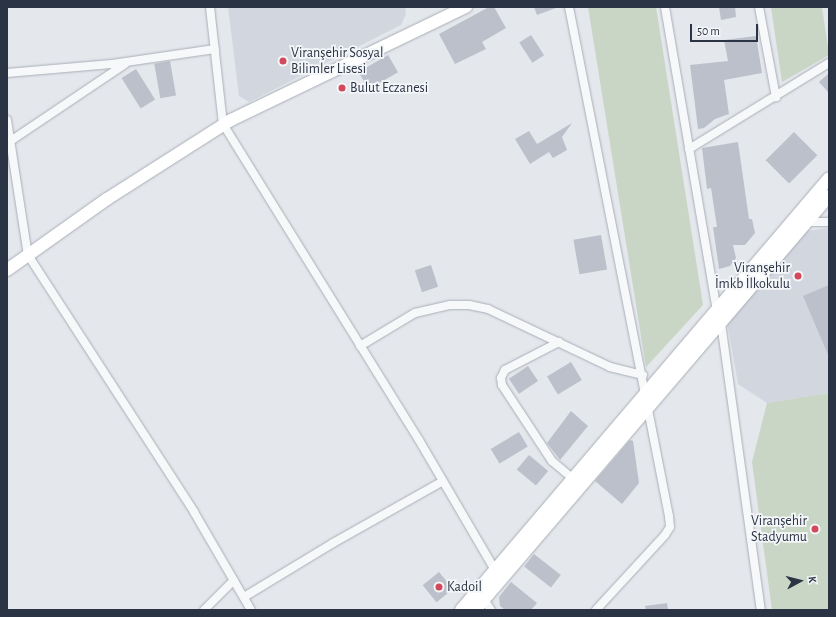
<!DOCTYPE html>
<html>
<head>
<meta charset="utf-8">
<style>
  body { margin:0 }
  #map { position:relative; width:836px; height:617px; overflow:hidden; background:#e4e7ec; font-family:"Alegreya Sans",sans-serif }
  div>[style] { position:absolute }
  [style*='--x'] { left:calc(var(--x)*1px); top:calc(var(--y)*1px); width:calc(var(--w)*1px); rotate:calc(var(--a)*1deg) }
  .built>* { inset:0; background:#d2d6de }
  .green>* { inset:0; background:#c9d6c5 }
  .building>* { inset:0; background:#bbc0ca; transform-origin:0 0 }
  .roads { filter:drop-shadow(0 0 1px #a9aeb7) drop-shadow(0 0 1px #a9aeb7) }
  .street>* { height:8px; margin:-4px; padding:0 4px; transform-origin:4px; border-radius:4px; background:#f7f8fa }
  .secondary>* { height:12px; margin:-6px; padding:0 6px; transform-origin:6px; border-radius:6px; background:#fff }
  .dots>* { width:11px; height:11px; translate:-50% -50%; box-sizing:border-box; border:2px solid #f4f6f9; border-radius:50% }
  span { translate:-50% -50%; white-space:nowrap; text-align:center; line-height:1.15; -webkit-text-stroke:3.5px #f4f6f9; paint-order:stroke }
  .poi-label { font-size:14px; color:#2b3445 }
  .left { translate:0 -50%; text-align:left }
  .right { translate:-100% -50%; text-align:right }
  .frame { position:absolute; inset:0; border:8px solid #2b3445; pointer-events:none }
  .north { position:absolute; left:780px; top:561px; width:40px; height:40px; -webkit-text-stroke:3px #f4f6f9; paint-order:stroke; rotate:83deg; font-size:11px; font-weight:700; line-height:16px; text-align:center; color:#2b3445 }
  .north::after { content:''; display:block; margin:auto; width:14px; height:18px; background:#2b3445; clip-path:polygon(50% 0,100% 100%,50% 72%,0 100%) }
  .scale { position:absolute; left:690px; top:24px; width:68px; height:18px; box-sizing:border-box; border:2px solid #2b3445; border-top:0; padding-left:5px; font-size:12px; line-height:14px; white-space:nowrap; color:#2b3445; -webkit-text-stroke:3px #f4f6f9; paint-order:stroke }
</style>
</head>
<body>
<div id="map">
  <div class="built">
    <i style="clip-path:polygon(228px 7px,405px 7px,406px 14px,401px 25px,249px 102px,239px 96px)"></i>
    <i style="clip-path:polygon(829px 228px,829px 393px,767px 403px,738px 384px,727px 322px,807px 231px)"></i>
  </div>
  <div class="green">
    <i style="clip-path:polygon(588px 7px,656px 7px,703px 305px,646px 367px)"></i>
    <i style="clip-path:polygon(771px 7px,822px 7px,829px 55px,782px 82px)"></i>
    <i style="clip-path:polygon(829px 393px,829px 610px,772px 610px,752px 462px,767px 403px)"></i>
  </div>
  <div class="building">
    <i style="clip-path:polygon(489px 7px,494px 7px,506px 28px,482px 42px,486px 49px,455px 64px,439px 34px)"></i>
    <i style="clip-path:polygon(534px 7px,556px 7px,556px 8px,537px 15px)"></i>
    <i style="clip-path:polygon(719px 7px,735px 7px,736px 17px,721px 20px)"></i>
    <i style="left:531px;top:35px;width:24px;height:14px;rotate:57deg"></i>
    <i style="clip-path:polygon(756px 36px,762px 73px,724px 80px,729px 114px,715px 119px,704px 128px,698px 129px,690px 65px,728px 61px,724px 40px)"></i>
    <i style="left:388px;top:55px;width:20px;height:34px;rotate:60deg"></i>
    <i style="left:170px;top:61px;width:35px;height:16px;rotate:80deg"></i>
    <i style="left:136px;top:69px;width:36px;height:17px;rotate:58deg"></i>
    <i style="clip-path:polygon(829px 73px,829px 93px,819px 82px)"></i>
    <i style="clip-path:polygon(572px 123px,562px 137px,567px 150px,553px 158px,549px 152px,530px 164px,515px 139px,529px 131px,537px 144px)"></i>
    <i style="left:794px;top:132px;width:33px;height:40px;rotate:45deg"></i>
    <i style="clip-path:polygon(738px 142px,749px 219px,752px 219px,755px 233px,745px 245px,733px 245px,736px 258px,730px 266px,719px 269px,713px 227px,717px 227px,711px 188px,707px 189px,702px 148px)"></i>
    <i style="left:601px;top:235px;width:35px;height:28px;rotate:80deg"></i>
    <i style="left:431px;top:265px;width:23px;height:17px;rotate:72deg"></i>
    <i style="clip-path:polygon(829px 285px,829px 357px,803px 296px)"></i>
    <i style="left:571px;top:362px;width:21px;height:28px;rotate:59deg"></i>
    <i style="left:528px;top:366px;width:18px;height:23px;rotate:56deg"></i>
    <i style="clip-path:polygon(571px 411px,588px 426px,560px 460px,547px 443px)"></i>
    <i style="left:519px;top:432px;width:17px;height:33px;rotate:59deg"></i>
    <i style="clip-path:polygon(630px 440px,633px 441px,639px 483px,622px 504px,595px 481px)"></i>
    <i style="left:529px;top:455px;width:25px;height:19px;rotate:40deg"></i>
    <i style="left:534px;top:554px;width:34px;height:16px;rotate:38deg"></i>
    <i style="left:439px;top:572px;width:22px;height:21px;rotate:51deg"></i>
    <i style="clip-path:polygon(511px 582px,537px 603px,531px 610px,505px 610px,500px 606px,499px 597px)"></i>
    <i style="clip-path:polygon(667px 603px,668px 610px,646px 610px,645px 606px)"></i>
  </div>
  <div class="roads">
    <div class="street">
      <i style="--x:210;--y:7;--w:118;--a:83.7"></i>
      <i style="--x:223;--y:124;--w:372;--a:58.2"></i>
      <i style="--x:419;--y:440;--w:151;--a:59.7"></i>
      <i style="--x:569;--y:7;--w:519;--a:78.89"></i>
      <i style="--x:669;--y:516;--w:11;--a:85"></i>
      <i style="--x:670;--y:527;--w:9;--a:122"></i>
      <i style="--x:665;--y:535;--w:102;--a:132.6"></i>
      <i style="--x:665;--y:7;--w:308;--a:80.3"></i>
      <i style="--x:717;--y:311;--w:13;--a:72"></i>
      <i style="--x:721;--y:323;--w:290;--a:82.1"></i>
      <i style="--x:759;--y:7;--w:92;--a:79.3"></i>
      <i style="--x:7;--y:73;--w:105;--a:-4.9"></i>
      <i style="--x:112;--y:64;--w:104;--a:-8.3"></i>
      <i style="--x:7;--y:120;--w:137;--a:81.2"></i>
      <i style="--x:28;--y:255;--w:306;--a:57.1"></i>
      <i style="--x:194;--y:512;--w:113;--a:59.8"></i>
      <i style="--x:9;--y:142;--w:140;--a:-33.9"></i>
      <i style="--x:689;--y:149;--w:164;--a:-31.6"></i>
      <i style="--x:808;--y:222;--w:21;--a:0"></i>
      <i style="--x:559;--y:342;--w:61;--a:152.6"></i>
      <i style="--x:505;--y:370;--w:9;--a:117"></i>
      <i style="--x:501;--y:378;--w:7;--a:82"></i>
      <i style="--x:502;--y:385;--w:91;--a:56.7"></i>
      <i style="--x:552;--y:461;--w:26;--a:40"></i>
      <i style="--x:360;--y:346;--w:64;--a:-31"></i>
      <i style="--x:415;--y:313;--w:36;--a:-13"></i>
      <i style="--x:450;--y:305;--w:19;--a:0"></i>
      <i style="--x:469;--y:305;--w:19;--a:12"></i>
      <i style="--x:488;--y:309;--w:135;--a:25.4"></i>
      <i style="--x:610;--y:367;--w:34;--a:14"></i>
      <i style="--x:244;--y:597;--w:104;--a:-31.2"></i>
      <i style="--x:333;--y:543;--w:126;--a:-29.4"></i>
      <i style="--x:484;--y:599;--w:13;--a:58"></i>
      <i style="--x:204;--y:610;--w:42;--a:-45"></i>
    </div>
    <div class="secondary">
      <i style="--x:7;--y:270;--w:123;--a:-35.4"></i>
      <i style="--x:107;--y:199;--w:147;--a:-32.5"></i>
      <i style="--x:231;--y:120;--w:261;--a:-25.7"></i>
      <i style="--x:461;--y:610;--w:567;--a:-49.57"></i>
      <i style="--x:475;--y:610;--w:545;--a:-49.47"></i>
    </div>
  </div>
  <div class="dots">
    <i style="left:283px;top:61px;background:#d1495b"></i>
    <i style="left:342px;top:88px;background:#d1495b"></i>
    <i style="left:798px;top:276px;background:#d1495b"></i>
    <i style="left:815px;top:529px;background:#d1495b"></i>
    <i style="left:439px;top:587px;background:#d1495b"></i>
  </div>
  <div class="poi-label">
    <span class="left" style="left:291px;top:61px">Viranşehir Sosyal<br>Bilimler Lisesi</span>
    <span class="left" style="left:350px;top:88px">Bulut Eczanesi</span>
    <span class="right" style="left:790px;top:276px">Viranşehir<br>İmkb İlkokulu</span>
    <span class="right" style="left:807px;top:529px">Viranşehir<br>Stadyumu</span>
    <span class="left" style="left:447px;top:587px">Kadoil</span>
  </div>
  <div class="frame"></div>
  <div class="north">K</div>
  <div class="scale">50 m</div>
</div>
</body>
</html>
